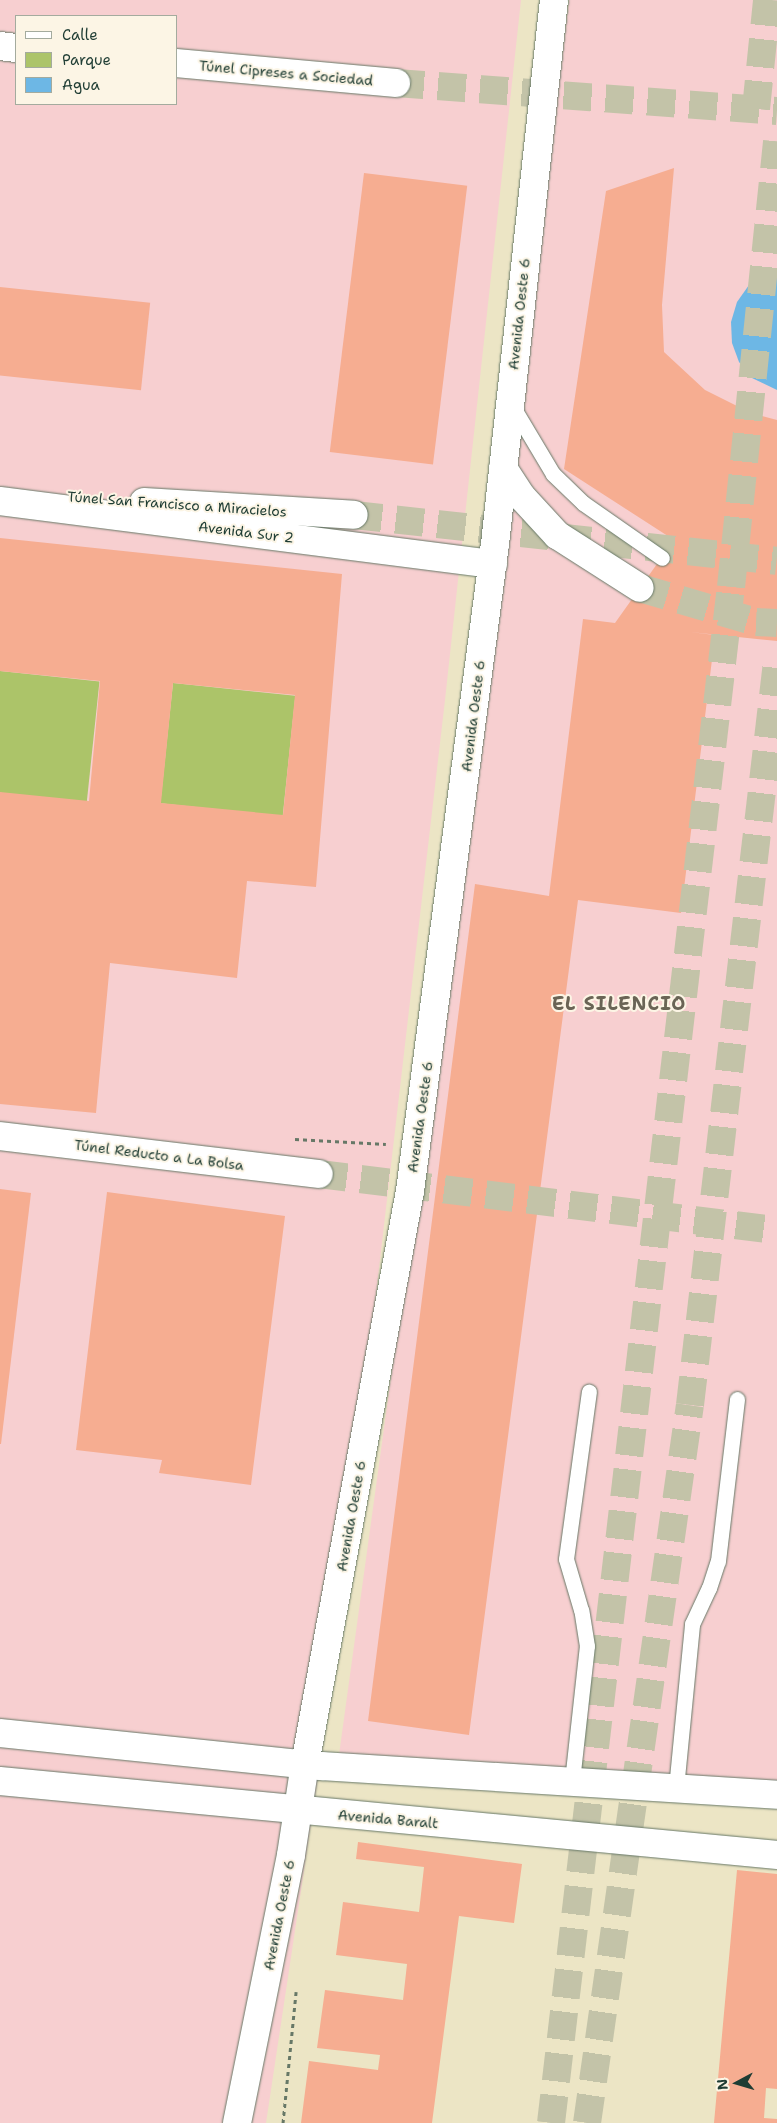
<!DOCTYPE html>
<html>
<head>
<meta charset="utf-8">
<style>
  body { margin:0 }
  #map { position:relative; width:777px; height:2123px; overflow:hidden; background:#ece5c5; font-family:"Shantell Sans",sans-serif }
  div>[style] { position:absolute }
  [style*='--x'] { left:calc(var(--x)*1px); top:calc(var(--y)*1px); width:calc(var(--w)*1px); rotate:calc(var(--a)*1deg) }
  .built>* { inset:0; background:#f7cfd0 }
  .green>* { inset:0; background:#acc469; transform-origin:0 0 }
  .water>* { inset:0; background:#6db7e5 }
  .building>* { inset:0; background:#f6ad91; transform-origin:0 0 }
  .street-tunnel>* { height:28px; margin-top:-14px; transform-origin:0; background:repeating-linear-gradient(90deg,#c3c3a8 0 28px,transparent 0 42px) }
  .secondary-tunnel>* { height:28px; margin-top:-14px; transform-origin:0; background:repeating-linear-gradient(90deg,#c3c3a8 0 28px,transparent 0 42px) }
  .path>* { height:3px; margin-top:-1.5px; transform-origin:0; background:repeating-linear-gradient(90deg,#677867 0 4px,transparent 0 8px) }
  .roads { filter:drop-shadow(0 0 1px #677867) drop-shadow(0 0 1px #677867) }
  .lane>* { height:15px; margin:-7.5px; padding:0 7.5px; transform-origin:7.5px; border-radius:7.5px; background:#fff }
  .street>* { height:28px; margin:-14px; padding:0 14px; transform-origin:14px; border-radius:14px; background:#fff }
  .secondary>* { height:28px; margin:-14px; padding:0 14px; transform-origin:14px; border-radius:14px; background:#fff }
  span { translate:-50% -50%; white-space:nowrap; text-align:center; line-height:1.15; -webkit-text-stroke:4px #fcf5e5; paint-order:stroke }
  .street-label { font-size:14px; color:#1f3d34 }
  .district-label { font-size:19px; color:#6a6455; font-weight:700; letter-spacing:1px }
  .legend { position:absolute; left:15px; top:15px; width:162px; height:90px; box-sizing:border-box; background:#fcf5e5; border:1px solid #a4ab9e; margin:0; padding:6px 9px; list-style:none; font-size:15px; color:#1f3d34 }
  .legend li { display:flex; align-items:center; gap:10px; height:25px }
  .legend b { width:25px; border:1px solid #a4ab9e }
  .north { position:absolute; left:712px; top:2058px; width:50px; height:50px; -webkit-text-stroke:4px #fcf5e5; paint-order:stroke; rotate:264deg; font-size:14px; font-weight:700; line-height:20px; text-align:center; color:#1f3d34 }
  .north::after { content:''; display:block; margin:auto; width:18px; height:22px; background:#1f3d34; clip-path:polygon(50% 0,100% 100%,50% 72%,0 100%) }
</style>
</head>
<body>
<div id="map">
  <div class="built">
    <i style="clip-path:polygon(evenodd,0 0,521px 0,445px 700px,326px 1725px,266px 2123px,0 2123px,0 0,16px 16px,176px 16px,176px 104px,16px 104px,16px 16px)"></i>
    <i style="clip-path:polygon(569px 0,777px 0,777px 1789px,338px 1762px,459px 884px)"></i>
  </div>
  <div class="green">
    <i style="left:0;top:671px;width:100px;height:121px;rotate:6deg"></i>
    <i style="left:173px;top:683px;width:123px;height:121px;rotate:6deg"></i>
  </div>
  <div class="water">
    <i style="clip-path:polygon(777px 270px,777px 390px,752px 378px,739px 362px,732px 343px,731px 322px,737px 302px,749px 285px)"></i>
  </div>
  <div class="building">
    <i style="clip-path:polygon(674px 168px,662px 305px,664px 352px,705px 390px,751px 413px,777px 420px,777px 641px,690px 632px,715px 635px,681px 913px,578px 900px,469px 1735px,368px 1721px,475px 884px,549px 896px,583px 619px,615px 623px,674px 540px,564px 469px,606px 191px)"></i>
    <i style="left:364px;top:173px;width:104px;height:281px;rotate:7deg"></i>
    <i style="left:0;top:287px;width:151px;height:88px;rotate:6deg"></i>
    <i style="clip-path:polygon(evenodd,0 538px,342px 574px,316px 887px,247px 881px,237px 978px,110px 963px,96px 1113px,0 1104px,0 792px,89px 801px,100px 681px,0 671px,0 538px,173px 683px,295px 695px,283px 815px,161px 803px,173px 683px)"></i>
    <i style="clip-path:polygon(0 1189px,31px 1193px,1px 1444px,0 1444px)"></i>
    <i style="clip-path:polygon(107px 1192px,285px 1216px,251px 1485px,159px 1473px,162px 1460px,76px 1450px)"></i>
    <i style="clip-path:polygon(358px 1842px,522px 1864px,514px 1923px,459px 1916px,432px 2123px,301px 2123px,309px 2061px,378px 2070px,380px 2055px,317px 2048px,325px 1990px,403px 2000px,407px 1964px,336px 1955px,343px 1902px,419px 1912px,424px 1867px,356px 1859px)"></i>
    <i style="clip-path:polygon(737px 1870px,777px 1874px,777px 2089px,766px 2088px,764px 2118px,777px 2119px,777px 2123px,714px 2123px)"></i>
  </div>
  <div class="street-tunnel">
    <i style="--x:396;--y:83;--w:382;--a:4.2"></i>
    <i style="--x:354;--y:515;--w:425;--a:6.2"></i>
    <i style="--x:640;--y:588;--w:121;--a:16.3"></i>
    <i style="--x:756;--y:622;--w:21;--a:3"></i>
    <i style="--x:319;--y:1174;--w:461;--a:7"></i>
  </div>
  <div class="secondary-tunnel">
    <i style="--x:756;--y:109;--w:110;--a:-84.2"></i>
    <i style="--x:551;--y:2123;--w:1547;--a:-83.32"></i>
    <i style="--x:731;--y:587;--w:448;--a:-84.1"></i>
    <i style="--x:587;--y:2123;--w:725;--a:-81.84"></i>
    <i style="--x:690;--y:1405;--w:748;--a:-83.32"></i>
  </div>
  <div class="path">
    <i style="--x:295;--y:1139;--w:91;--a:3.1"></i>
    <i style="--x:283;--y:2123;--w:132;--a:-84.3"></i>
  </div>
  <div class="roads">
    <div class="lane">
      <i style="--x:513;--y:407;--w:78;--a:59.2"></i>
      <i style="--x:553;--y:474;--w:42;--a:44"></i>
      <i style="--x:583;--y:503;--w:96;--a:34.8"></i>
      <i style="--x:572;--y:1781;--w:136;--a:-83.7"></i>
      <i style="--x:587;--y:1646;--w:36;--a:-99"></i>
      <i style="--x:581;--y:1610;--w:53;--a:-106.4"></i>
      <i style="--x:566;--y:1559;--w:169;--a:-82.2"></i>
      <i style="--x:676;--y:1788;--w:165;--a:-84.4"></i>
      <i style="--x:692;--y:1624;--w:40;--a:-65"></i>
      <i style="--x:709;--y:1588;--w:28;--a:-72"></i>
      <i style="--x:718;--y:1561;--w:163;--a:-83.3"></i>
    </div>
    <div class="street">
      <i style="--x:0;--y:46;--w:16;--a:7"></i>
      <i style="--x:176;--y:63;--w:221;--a:5.2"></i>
      <i style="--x:503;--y:468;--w:35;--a:57"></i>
      <i style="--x:522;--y:497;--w:52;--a:47.4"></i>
      <i style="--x:557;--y:535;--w:98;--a:32.6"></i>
      <i style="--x:0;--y:501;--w:497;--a:7.3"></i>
      <i style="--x:144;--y:502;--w:210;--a:3.5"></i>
      <i style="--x:0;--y:1136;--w:321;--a:6.8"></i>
      <i style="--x:237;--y:2123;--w:273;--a:-78.6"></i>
      <i style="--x:291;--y:1855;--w:92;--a:-81.3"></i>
      <i style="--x:305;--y:1764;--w:583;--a:-79.62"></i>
      <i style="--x:410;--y:1191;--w:653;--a:-82.52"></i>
      <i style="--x:495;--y:544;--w:547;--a:-83.81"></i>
    </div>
    <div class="secondary">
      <i style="--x:0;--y:1733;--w:323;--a:5.9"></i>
      <i style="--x:321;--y:1766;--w:457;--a:3.6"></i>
      <i style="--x:0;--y:1781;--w:781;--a:5.44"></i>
    </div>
  </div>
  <div class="street-label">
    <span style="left:286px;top:73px;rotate:5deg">Túnel Cipreses a Sociedad</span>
    <span style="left:519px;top:314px;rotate:-84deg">Avenida Oeste 6</span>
    <span style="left:177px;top:504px;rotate:4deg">Túnel San Francisco a Miracielos</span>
    <span style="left:246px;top:532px;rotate:7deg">Avenida Sur 2</span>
    <span style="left:473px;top:716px;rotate:-83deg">Avenida Oeste 6</span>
    <span style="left:420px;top:1117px;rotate:-82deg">Avenida Oeste 6</span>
    <span style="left:159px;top:1155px;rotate:7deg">Túnel Reducto a La Bolsa</span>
    <span style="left:351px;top:1516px;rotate:-80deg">Avenida Oeste 6</span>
    <span style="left:388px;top:1819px;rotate:5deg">Avenida Baralt</span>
    <span style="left:279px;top:1915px;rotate:-79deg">Avenida Oeste 6</span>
  </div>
  <div class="district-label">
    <span style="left:619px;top:1004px">EL SILENCIO</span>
  </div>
  <ul class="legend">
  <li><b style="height:6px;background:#fff"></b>Calle</li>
  <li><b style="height:14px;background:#acc469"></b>Parque</li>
  <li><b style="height:14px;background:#6db7e5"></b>Agua</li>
  </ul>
  <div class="north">N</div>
</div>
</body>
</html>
